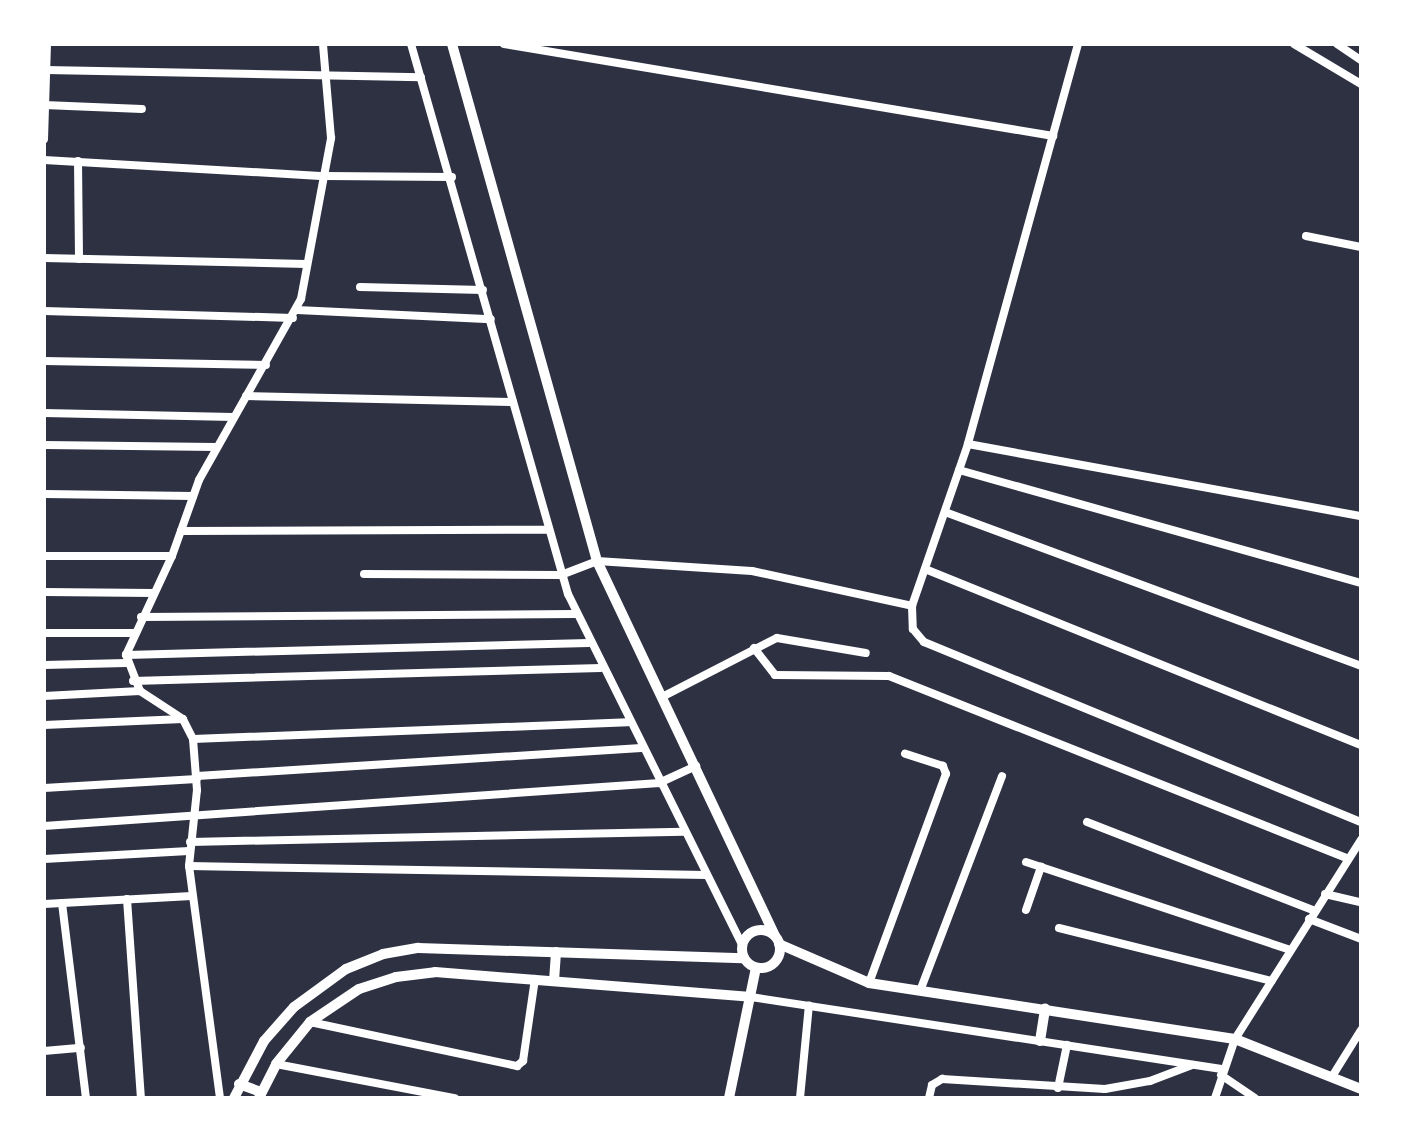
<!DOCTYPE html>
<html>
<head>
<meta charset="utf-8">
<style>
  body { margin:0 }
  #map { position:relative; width:1405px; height:1142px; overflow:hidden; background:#2d3142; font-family:Ubuntu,sans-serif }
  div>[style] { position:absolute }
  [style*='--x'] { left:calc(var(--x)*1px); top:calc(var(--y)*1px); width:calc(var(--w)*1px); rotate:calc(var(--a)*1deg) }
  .minor>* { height:8px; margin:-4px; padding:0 4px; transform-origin:4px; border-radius:4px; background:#fff }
  .tertiary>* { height:10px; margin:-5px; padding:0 5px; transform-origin:5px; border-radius:5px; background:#fff }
  .tertiary>.ring { margin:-5px; padding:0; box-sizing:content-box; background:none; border:10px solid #fff; border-radius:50% }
  span { translate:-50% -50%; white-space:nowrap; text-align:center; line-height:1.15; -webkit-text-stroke:6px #fff; paint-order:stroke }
  .frame { position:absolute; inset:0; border:46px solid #fff; pointer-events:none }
</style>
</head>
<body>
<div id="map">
  <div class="minor">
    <i style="--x:411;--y:44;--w:572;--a:74.07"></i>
    <i style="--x:568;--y:594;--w:391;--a:63.6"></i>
    <i style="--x:504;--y:44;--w:557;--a:9.51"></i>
    <i style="--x:1078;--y:44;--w:415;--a:105.4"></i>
    <i style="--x:968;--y:444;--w:171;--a:109.1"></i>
    <i style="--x:912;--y:606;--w:23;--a:88"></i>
    <i style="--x:913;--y:629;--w:17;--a:50"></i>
    <i style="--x:924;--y:642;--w:473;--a:22.4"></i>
    <i style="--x:1294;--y:44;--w:78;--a:30.8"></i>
    <i style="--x:1337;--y:44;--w:29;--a:34"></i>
    <i style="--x:46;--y:70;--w:375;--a:1.1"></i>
    <i style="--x:44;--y:105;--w:98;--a:2.3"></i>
    <i style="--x:44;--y:139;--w:95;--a:-88.2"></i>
    <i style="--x:44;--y:160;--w:281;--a:3.3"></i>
    <i style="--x:325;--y:176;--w:127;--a:0.5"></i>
    <i style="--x:78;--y:161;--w:98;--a:89.4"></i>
    <i style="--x:1306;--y:236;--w:56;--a:11.3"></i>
    <i style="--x:44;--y:258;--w:262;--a:1.3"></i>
    <i style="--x:360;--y:287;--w:123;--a:1.4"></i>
    <i style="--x:297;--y:310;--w:194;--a:2.7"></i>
    <i style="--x:44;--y:311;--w:249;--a:1.6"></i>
    <i style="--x:44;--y:361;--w:222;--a:1"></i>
    <i style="--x:246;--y:396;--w:267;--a:1.3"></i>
    <i style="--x:44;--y:413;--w:189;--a:1.2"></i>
    <i style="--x:968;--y:444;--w:400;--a:10.4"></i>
    <i style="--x:44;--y:445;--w:172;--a:0.7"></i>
    <i style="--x:959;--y:470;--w:418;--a:15.7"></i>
    <i style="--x:44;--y:494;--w:149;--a:0.8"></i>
    <i style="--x:945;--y:512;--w:444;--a:20.3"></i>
    <i style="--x:181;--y:531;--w:367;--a:-0.2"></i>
    <i style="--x:44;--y:556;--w:128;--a:0"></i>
    <i style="--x:925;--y:569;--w:470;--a:22"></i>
    <i style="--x:364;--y:574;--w:197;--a:0.3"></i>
    <i style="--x:561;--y:575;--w:39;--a:-21"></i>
    <i style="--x:597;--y:561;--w:155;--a:3.7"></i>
    <i style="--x:752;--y:571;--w:164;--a:12.3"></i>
    <i style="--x:44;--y:592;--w:109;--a:0.5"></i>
    <i style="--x:141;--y:617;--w:434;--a:-0.4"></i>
    <i style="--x:44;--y:633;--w:89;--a:0"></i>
    <i style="--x:754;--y:648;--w:34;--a:52"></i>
    <i style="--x:775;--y:675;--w:114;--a:0.5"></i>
    <i style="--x:889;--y:676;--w:493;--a:21.7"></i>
    <i style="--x:126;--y:655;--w:463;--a:-1.5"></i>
    <i style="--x:44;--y:665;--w:82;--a:-1.4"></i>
    <i style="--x:133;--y:681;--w:468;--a:-1.6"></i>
    <i style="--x:44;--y:696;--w:96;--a:-3"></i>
    <i style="--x:662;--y:697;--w:129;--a:-27.2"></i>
    <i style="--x:777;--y:638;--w:90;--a:9.6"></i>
    <i style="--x:44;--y:725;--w:139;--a:-2.5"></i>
    <i style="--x:193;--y:739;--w:435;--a:-2.2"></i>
    <i style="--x:197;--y:776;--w:445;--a:-3.6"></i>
    <i style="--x:44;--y:788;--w:153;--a:-3.4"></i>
    <i style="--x:1087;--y:822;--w:245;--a:21.3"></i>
    <i style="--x:44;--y:826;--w:617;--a:-4"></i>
    <i style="--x:659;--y:783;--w:41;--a:-24.7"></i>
    <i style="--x:190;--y:842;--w:494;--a:-1.2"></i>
    <i style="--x:44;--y:859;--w:145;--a:-3.2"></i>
    <i style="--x:1026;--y:862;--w:278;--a:18.4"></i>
    <i style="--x:189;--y:866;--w:517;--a:1"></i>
    <i style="--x:1325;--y:894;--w:37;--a:13"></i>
    <i style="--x:127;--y:899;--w:199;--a:86"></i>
    <i style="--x:62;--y:903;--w:196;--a:83"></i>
    <i style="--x:44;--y:904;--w:148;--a:-3.1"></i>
    <i style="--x:1026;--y:910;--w:46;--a:-70.8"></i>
    <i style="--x:1309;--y:919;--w:56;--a:21"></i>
    <i style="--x:1059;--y:928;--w:219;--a:14"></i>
    <i style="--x:869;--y:983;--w:223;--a:-69.8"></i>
    <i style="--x:946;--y:774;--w:9;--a:-111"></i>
    <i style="--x:943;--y:766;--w:40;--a:-162"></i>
    <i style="--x:920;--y:991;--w:230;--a:-69.1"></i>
    <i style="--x:751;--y:997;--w:476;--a:8.7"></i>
    <i style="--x:310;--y:1022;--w:212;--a:12"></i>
    <i style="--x:517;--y:1066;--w:8;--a:-40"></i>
    <i style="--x:523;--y:1061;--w:83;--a:-81.7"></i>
    <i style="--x:44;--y:1051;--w:37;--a:-5"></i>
    <i style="--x:276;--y:1064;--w:182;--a:10.8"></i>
    <i style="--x:1221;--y:1075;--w:41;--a:34.1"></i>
    <i style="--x:1333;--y:1075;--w:53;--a:-58.1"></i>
    <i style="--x:1058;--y:1088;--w:44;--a:-78.2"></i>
    <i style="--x:220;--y:1098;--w:234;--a:-97.6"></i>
    <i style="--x:189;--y:866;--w:76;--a:-84"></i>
    <i style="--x:197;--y:790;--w:51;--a:-94.5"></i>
    <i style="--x:193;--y:739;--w:22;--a:-117"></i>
    <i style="--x:183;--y:719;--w:51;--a:-146.9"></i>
    <i style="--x:140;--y:691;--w:39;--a:-111"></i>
    <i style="--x:126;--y:655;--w:109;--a:-65.1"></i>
    <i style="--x:172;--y:556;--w:81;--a:-70.4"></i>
    <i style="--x:199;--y:480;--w:208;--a:-60.6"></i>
    <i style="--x:301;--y:299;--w:164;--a:-79.4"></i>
    <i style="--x:331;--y:138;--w:94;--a:-94.9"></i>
    <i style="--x:800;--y:1098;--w:93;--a:-84.5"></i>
    <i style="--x:929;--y:1098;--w:13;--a:-77"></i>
    <i style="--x:932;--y:1085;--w:12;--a:-31"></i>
    <i style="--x:942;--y:1079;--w:163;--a:3.5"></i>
    <i style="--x:1105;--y:1089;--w:46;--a:-10.1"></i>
    <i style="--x:1150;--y:1081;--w:45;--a:-20.9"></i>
    <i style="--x:1215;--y:1098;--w:62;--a:-71.3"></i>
    <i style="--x:1235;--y:1039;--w:236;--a:-57.7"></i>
  </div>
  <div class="tertiary">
    <i style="--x:452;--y:44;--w:537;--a:74.33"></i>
    <i style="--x:597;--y:561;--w:415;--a:64.6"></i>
    <i class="ring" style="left:742px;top:930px;width:28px;height:28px"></i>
    <i style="--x:779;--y:944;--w:98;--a:23.4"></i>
    <i style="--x:869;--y:983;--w:370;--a:8.7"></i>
    <i style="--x:1235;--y:1039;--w:136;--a:21.6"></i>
    <i style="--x:554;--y:981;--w:29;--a:-86"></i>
    <i style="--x:1040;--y:1041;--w:33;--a:-81"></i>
    <i style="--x:239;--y:1084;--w:23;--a:20"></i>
    <i style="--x:234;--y:1098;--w:64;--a:-62.2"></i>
    <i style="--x:264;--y:1041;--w:45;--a:-48.6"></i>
    <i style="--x:294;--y:1007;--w:64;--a:-36.2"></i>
    <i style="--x:346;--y:969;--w:40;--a:-22"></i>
    <i style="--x:383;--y:954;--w:36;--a:-10"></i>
    <i style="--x:418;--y:948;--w:325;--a:1.8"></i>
    <i style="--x:259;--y:1098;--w:38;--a:-63"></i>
    <i style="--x:276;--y:1064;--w:54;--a:-51"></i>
    <i style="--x:310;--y:1022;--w:59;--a:-34"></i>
    <i style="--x:359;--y:989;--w:39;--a:-18"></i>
    <i style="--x:396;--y:977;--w:39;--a:-7"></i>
    <i style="--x:435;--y:972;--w:317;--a:4.5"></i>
    <i style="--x:729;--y:1098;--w:133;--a:-78.3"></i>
  </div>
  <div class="frame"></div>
</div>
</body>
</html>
